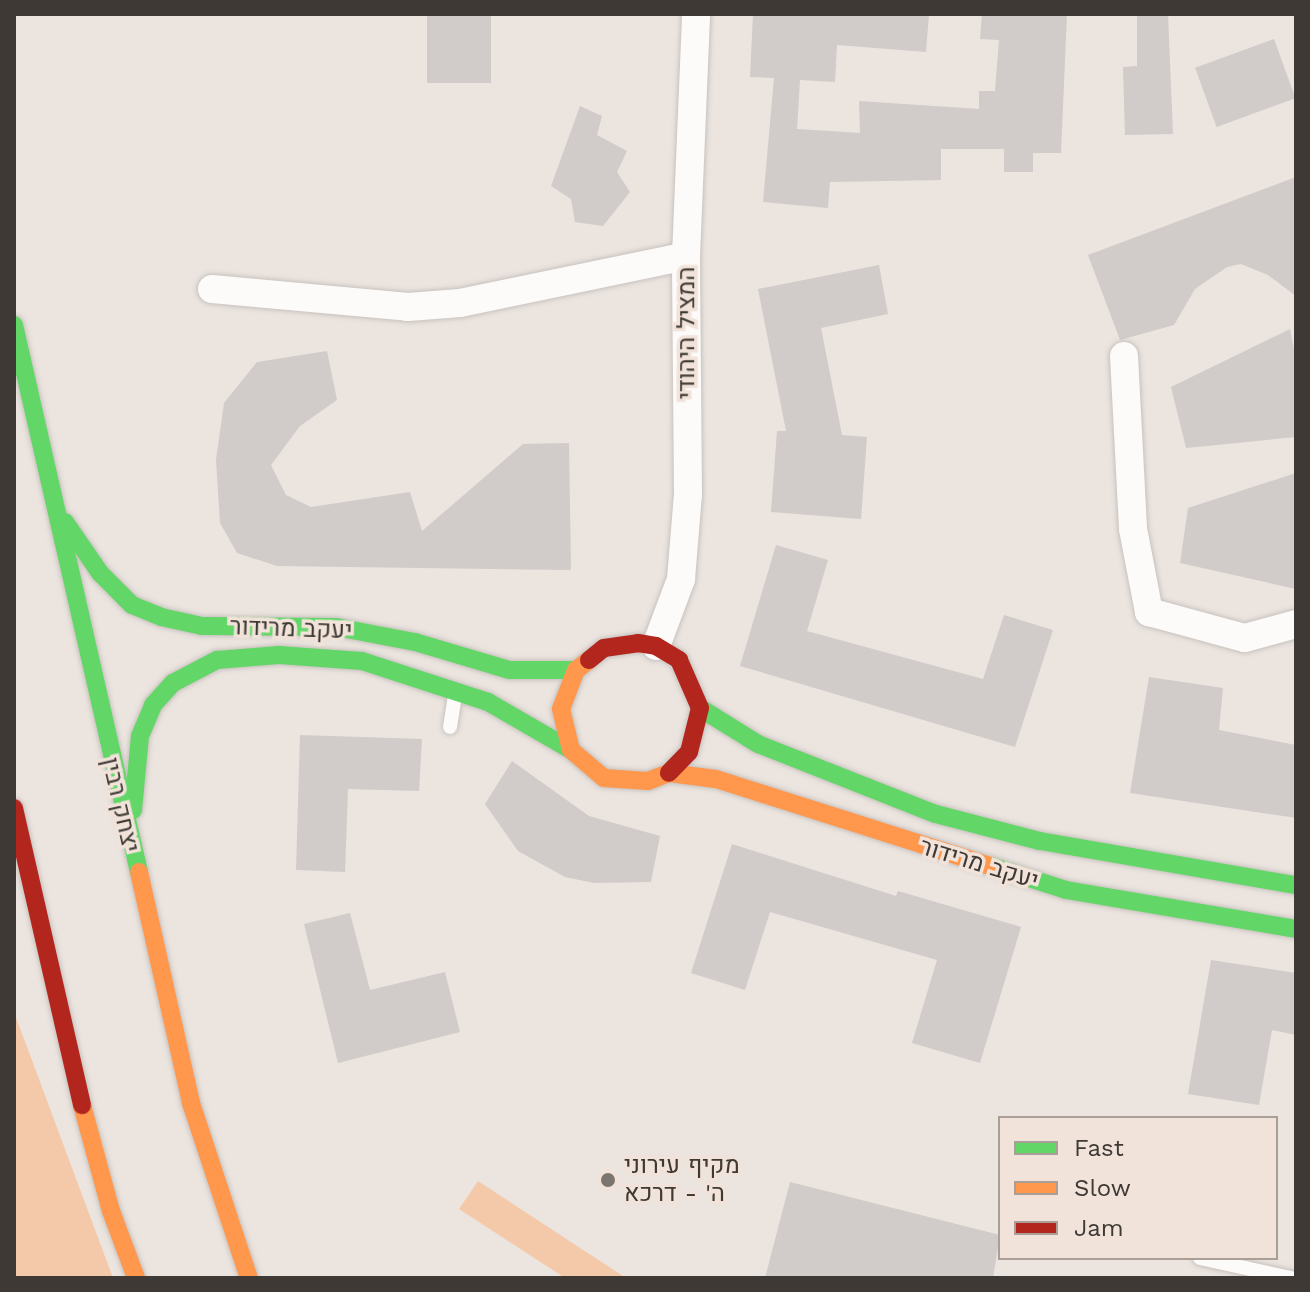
<!DOCTYPE html>
<html>
<head>
<meta charset="utf-8">
<style>
  body { margin:0 }
  #map { position:relative; width:1310px; height:1292px; overflow:hidden; background:#ebe4df; font-family:"Work Sans",Heebo,sans-serif }
  div>[style] { position:absolute }
  [style*='--x'] { left:calc(var(--x)*1px); top:calc(var(--y)*1px); width:calc(var(--w)*1px); rotate:calc(var(--a)*1deg) }
  .green>* { inset:0; background:#f4c9aa }
  .building>* { inset:0; background:#d1cbca; transform-origin:0 0 }
  .roads { filter:drop-shadow(0 0 2px #c8c2be) drop-shadow(0 0 2px #c8c2be) }
  .lane>* { height:14px; margin:-7px; padding:0 7px; transform-origin:7px; border-radius:7px; background:#fcfbfa }
  .street>* { height:28px; margin:-14px; padding:0 14px; transform-origin:14px; border-radius:14px; background:#fcfbfa }
  .fast>* { height:18px; margin:-9px; padding:0 9px; transform-origin:9px; border-radius:9px; background:#63d668 }
  .slow>* { height:18px; margin:-9px; padding:0 9px; transform-origin:9px; border-radius:9px; background:#ff974d }
  .jam>* { height:18px; margin:-9px; padding:0 9px; transform-origin:9px; border-radius:9px; background:#b3261e }
  .dots>* { width:22px; height:22px; translate:-50% -50%; box-sizing:border-box; border:4px solid #f1e3d9; border-radius:50% }
  span { translate:-50% -50%; white-space:nowrap; text-align:center; line-height:1.15; -webkit-text-stroke:7px #f1e3d9; paint-order:stroke }
  .street-label { font-size:24px; color:#3e3935 }
  .poi-label { font-size:24px; color:#3e3935 }
  .left { translate:0 -50%; text-align:left }
  .frame { position:absolute; inset:0; border:16px solid #3e3935; pointer-events:none }
  .legend { position:absolute; left:998px; top:1116px; width:280px; height:144px; box-sizing:border-box; background:#f1e3d9; border:2px solid #a99f97; margin:0; padding:10px 14px; list-style:none; font-size:24px; color:#3e3935 }
  .legend li { display:flex; align-items:center; gap:16px; height:40px }
  .legend b { width:40px; border:2px solid #a99f97 }
</style>
</head>
<body>
<div id="map">
  <div class="green">
    <i style="clip-path:polygon(14px 1012px,113px 1278px,14px 1278px)"></i>
    <i style="clip-path:polygon(478px 1181px,626px 1278px,565px 1278px,459px 1209px)"></i>
  </div>
  <div class="building">
    <i style="left:427px;top:14px;width:64px;height:69px"></i>
    <i style="clip-path:polygon(753px 14px,929px 14px,926px 52px,837px 45px,835px 82px,800px 80px,797px 129px,860px 133px,859px 101px,979px 109px,979px 91px,995px 91px,999px 40px,980px 39px,982px 14px,1067px 14px,1061px 153px,1033px 153px,1033px 172px,1004px 172px,1004px 149px,941px 149px,941px 180px,830px 182px,828px 208px,763px 202px,774px 78px,750px 77px)"></i>
    <i style="clip-path:polygon(1137px 14px,1168px 14px,1173px 134px,1125px 135px,1123px 67px,1137px 66px)"></i>
    <i style="left:1274px;top:39px;width:63px;height:84px;rotate:70deg"></i>
    <i style="clip-path:polygon(580px 106px,602px 116px,597px 135px,627px 151px,617px 172px,630px 192px,603px 226px,575px 222px,571px 199px,551px 186px)"></i>
    <i style="clip-path:polygon(1296px 177px,1296px 296px,1268px 275px,1241px 264px,1227px 267px,1195px 289px,1174px 325px,1120px 340px,1088px 255px)"></i>
    <i style="clip-path:polygon(879px 265px,888px 314px,821px 328px,842px 435px,867px 437px,861px 519px,771px 512px,777px 431px,786px 431px,758px 289px)"></i>
    <i style="clip-path:polygon(1290px 329px,1296px 360px,1296px 437px,1186px 448px,1171px 387px)"></i>
    <i style="clip-path:polygon(327px 351px,337px 400px,300px 426px,271px 465px,286px 495px,311px 507px,410px 492px,422px 531px,523px 444px,569px 443px,571px 570px,277px 566px,237px 553px,220px 523px,216px 460px,224px 403px,257px 362px)"></i>
    <i style="clip-path:polygon(1296px 473px,1296px 589px,1180px 563px,1188px 508px)"></i>
    <i style="clip-path:polygon(776px 545px,828px 560px,807px 631px,983px 679px,1004px 615px,1053px 630px,1015px 747px,740px 666px)"></i>
    <i style="clip-path:polygon(1149px 677px,1223px 688px,1219px 730px,1296px 745px,1296px 818px,1130px 793px)"></i>
    <i style="clip-path:polygon(300px 735px,422px 739px,419px 791px,348px 789px,345px 872px,296px 870px)"></i>
    <i style="clip-path:polygon(512px 761px,589px 816px,660px 836px,651px 882px,594px 883px,565px 877px,518px 851px,485px 804px)"></i>
    <i style="clip-path:polygon(732px 844px,896px 896px,898px 891px,1021px 927px,980px 1063px,912px 1043px,937px 960px,770px 912px,745px 990px,691px 973px)"></i>
    <i style="clip-path:polygon(350px 913px,370px 990px,445px 972px,460px 1032px,338px 1063px,304px 924px)"></i>
    <i style="clip-path:polygon(1211px 960px,1296px 973px,1296px 1035px,1272px 1030px,1259px 1105px,1188px 1094px)"></i>
    <i style="clip-path:polygon(790px 1182px,1000px 1235px,993px 1278px,765px 1278px)"></i>
  </div>
  <div class="roads">
    <div class="lane">
      <i style="--x:450;--y:727;--w:33;--a:-81"></i>
      <i style="--x:1200;--y:1258;--w:93;--a:12.4"></i>
    </div>
    <div class="street">
      <i style="--x:212;--y:289;--w:197;--a:5.2"></i>
      <i style="--x:408;--y:307;--w:52;--a:-4.4"></i>
      <i style="--x:460;--y:303;--w:231;--a:-11.7"></i>
      <i style="--x:1124;--y:356;--w:173;--a:87"></i>
      <i style="--x:1133;--y:529;--w:85;--a:79.1"></i>
      <i style="--x:1149;--y:612;--w:99;--a:15.2"></i>
      <i style="--x:1245;--y:638;--w:53;--a:-15.4"></i>
      <i style="--x:656;--y:646;--w:72;--a:-69.5"></i>
      <i style="--x:681;--y:579;--w:85;--a:-85.3"></i>
      <i style="--x:688;--y:494;--w:238;--a:-90.5"></i>
      <i style="--x:686;--y:256;--w:242;--a:-87.6"></i>
    </div>
    <div class="fast">
      <i style="--x:14;--y:325;--w:561;--a:77.13"></i>
      <i style="--x:65;--y:522;--w:62;--a:55.5"></i>
      <i style="--x:100;--y:573;--w:45;--a:45"></i>
      <i style="--x:132;--y:605;--w:31;--a:22"></i>
      <i style="--x:161;--y:617;--w:42;--a:12.4"></i>
      <i style="--x:202;--y:626;--w:134;--a:0.4"></i>
      <i style="--x:336;--y:627;--w:80;--a:10.8"></i>
      <i style="--x:415;--y:642;--w:98;--a:16.6"></i>
      <i style="--x:509;--y:670;--w:67;--a:0"></i>
      <i style="--x:700;--y:708;--w:68;--a:31.8"></i>
      <i style="--x:758;--y:744;--w:191;--a:21.5"></i>
      <i style="--x:936;--y:814;--w:107;--a:14.6"></i>
      <i style="--x:1040;--y:841;--w:260;--a:9.8"></i>
      <i style="--x:133;--y:810;--w:74;--a:-84.6"></i>
      <i style="--x:140;--y:736;--w:34;--a:-67"></i>
      <i style="--x:153;--y:705;--w:30;--a:-48"></i>
      <i style="--x:173;--y:683;--w:50;--a:-27.6"></i>
      <i style="--x:217;--y:660;--w:62;--a:-4.6"></i>
      <i style="--x:279;--y:655;--w:83;--a:4.1"></i>
      <i style="--x:362;--y:661;--w:133;--a:18"></i>
      <i style="--x:488;--y:702;--w:96;--a:30"></i>
      <i style="--x:991;--y:866;--w:79;--a:17.7"></i>
      <i style="--x:1066;--y:890;--w:233;--a:9.6"></i>
    </div>
    <div class="slow">
      <i style="--x:589;--y:660;--w:16;--a:142"></i>
      <i style="--x:576;--y:670;--w:42;--a:111"></i>
      <i style="--x:561;--y:709;--w:42;--a:76.3"></i>
      <i style="--x:571;--y:750;--w:43;--a:40.3"></i>
      <i style="--x:604;--y:778;--w:44;--a:3.9"></i>
      <i style="--x:648;--y:781;--w:22;--a:-21"></i>
      <i style="--x:669;--y:773;--w:47;--a:7.3"></i>
      <i style="--x:716;--y:779;--w:288;--a:17.6"></i>
      <i style="--x:139;--y:872;--w:237;--a:77.3"></i>
      <i style="--x:191;--y:1103;--w:184;--a:71.7"></i>
      <i style="--x:82;--y:1105;--w:110;--a:74.7"></i>
      <i style="--x:111;--y:1211;--w:72;--a:69.5"></i>
    </div>
    <div class="jam">
      <i style="--x:589;--y:660;--w:19;--a:-39"></i>
      <i style="--x:604;--y:648;--w:34;--a:-8"></i>
      <i style="--x:638;--y:643;--w:18;--a:9"></i>
      <i style="--x:656;--y:646;--w:27;--a:31"></i>
      <i style="--x:679;--y:660;--w:52;--a:66.4"></i>
      <i style="--x:700;--y:708;--w:45;--a:104"></i>
      <i style="--x:689;--y:752;--w:29;--a:134"></i>
      <i style="--x:14;--y:808;--w:305;--a:77.1"></i>
    </div>
  </div>
  <div class="dots">
    <i style="left:608px;top:1180px;background:#7b7570"></i>
  </div>
  <div class="street-label">
    <span style="left:687px;top:333px;rotate:-90deg">המציל היהודי</span>
    <span style="left:291px;top:629px;rotate:2deg">יעקב מרידור</span>
    <span style="left:120px;top:805px;rotate:77deg">יצחק רבין</span>
    <span style="left:979px;top:864px;rotate:17deg">יעקב מרידור</span>
  </div>
  <div class="poi-label">
    <span class="left" style="left:624px;top:1180px">מקיף עירוני<br>ה' - דרכא</span>
  </div>
  <div class="frame"></div>
  <ul class="legend">
  <li><b style="height:10px;background:#63d668"></b>Fast</li>
  <li><b style="height:10px;background:#ff974d"></b>Slow</li>
  <li><b style="height:10px;background:#b3261e"></b>Jam</li>
  </ul>
</div>
</body>
</html>
